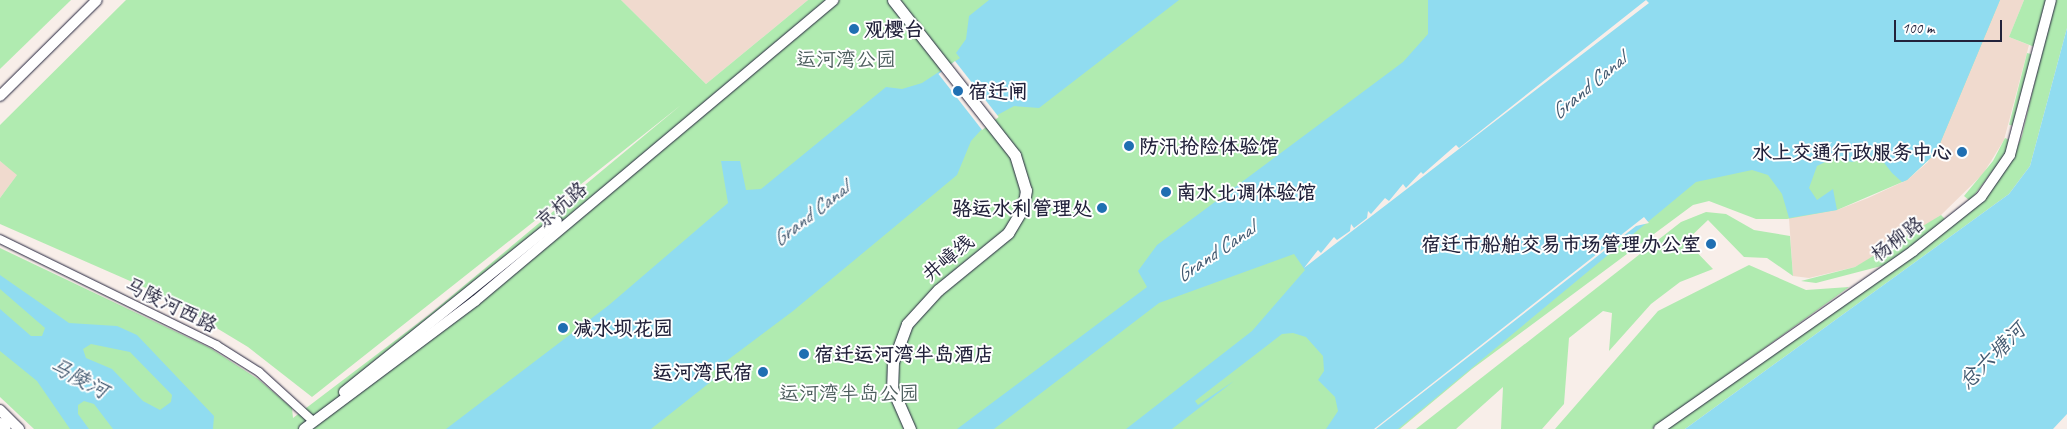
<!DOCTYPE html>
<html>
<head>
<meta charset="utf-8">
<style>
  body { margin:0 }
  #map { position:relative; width:2067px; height:429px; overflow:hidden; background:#f8eee9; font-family:Caveat,"LXGW WenKai TC",sans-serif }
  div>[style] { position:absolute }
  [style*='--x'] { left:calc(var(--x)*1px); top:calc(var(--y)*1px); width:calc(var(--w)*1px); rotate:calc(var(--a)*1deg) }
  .built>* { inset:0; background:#f0dace }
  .green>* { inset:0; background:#b0ebb0; transform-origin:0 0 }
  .water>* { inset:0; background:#90dcf0 }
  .pier>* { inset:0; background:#f8eee9; transform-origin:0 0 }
  .roads { filter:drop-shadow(0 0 1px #22223b) drop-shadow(0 0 1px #22223b) }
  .minor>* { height:8px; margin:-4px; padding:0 4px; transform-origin:4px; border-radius:4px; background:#fff }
  .tertiary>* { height:10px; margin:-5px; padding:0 5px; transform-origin:5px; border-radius:5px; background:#fff }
  .secondary>* { height:11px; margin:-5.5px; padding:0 5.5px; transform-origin:5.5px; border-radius:5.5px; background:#fff }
  .dots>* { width:14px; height:14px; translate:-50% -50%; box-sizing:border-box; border:2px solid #fff; border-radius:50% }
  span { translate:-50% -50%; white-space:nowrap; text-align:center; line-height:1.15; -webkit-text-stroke:4px #fff; paint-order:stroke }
  .poi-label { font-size:20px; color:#22223b; font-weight:700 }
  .left { translate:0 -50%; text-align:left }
  .right { translate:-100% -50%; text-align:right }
  .park-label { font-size:20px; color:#4d5e5e }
  .street-label { font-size:20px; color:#22223b }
  .water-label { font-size:21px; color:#435a71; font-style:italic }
  .scale { position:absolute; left:1894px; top:20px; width:108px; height:22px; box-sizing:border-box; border:2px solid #22223b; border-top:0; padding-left:6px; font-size:15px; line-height:18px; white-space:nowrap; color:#22223b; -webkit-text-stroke:4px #fff; paint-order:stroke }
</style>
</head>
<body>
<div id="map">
  <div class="built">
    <i style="clip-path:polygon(621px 0,808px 0,706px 84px)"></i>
    <i style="clip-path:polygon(2000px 0,2024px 0,2009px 37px,2029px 45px,2004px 140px,1983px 174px,1941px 215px,1883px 253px,1855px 267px,1809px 278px,1793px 276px,1789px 218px,1837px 210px,1868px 198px,1907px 180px,1928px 162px)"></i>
    <i style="clip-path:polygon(0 161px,18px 174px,0 198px)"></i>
  </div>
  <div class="green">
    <i style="clip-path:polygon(0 0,71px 0,0 69px)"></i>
    <i style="clip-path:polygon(126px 0,621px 0,706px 84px,808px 0,2000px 0,1936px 153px,1907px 180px,1837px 210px,1787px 219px,1756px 219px,1709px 201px,1693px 205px,1472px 369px,1400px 429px,34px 429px,0 397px,0 248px,210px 348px,258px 379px,292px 408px,293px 418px,430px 314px,681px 105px,312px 397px,248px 347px,162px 295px,0 224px,0 198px,17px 175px,0 161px,0 125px)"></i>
    <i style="clip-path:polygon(2024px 0,2048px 0,2037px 48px,2009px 37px)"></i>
    <i style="clip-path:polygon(2054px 0,2067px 0,2067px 28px,2030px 166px,2009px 194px,1685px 429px,1666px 429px,1945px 230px,2009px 164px,2022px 136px)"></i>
    <i style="left:2027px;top:53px;width:8px;height:74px;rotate:14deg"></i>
    <i style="clip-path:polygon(2005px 138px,2012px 141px,2009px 149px,1970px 201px,1964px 196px,1993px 161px)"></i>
    <i style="clip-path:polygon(1706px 212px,1726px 214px,1754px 230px,1790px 236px,1793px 276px,1767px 258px,1744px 257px,1708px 220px,1686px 241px,1713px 269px,1680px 282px,1651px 304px,1609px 351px,1612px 313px,1603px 311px,1569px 338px,1564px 404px,1542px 429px,1501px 429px,1503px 387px,1456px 429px,1416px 429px,1681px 222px)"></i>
    <i style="clip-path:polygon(1941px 215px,1946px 220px,1889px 264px,1816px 283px,1801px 281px,1855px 267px)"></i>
    <i style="clip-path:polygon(1749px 265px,1806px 290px,1849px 287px,1652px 429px,1555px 429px,1658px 311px)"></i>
  </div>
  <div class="water">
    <i style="clip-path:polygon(989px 0,1179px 0,1039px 108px,1014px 106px,992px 118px,971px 141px,957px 175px,793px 311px,713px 371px,710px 368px,705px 371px,713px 380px,651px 429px,446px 429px,609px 305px,728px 203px,721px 161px,740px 161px,746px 190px,761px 189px,886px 87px,902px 89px,922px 83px,960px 58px,956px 53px,966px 39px,969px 16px)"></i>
    <i style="clip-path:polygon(1428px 0,2000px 0,1936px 153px,1907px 180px,1902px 182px,1892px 173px,1878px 155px,1852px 162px,1833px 158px,1817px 166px,1809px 188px,1817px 200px,1833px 189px,1837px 210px,1789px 218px,1782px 194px,1768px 175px,1752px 170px,1696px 182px,1398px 429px,1326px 429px,1338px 411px,1335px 397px,1318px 380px,1324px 371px,1323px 356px,1306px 337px,1293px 333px,1282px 334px,1195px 401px,1198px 405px,1234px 381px,1172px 429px,1126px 429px,1252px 331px,1305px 270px,1294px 254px,1159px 303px,994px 429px,957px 429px,1147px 287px,1138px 271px,1157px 245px,1403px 62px,1428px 34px)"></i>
    <i style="clip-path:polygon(2067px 28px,2067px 414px,2053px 429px,1685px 429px,2009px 194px,2030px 166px)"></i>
    <i style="clip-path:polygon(evenodd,0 275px,69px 323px,117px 326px,137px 335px,214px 416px,213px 429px,113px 429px,94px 404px,84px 401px,78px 405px,78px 414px,89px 429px,70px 429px,37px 381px,0 351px,0 309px,31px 336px,42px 336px,45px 328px,0 289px,0 275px,91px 344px,130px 352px,172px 395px,171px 402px,160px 410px,143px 401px,112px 369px,86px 358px,83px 349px,91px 344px)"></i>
  </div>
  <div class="pier">
    <i style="clip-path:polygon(1646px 0,1649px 3px,1304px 268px,1318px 250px,1321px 253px,1334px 237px,1337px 240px,1350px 231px,1351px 224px,1354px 228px,1367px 218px,1368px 211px,1371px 214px,1385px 198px,1389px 201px,1403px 184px,1406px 188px,1421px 172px,1423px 174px,1456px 145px,1459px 148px)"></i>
    <i style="left:955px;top:61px;width:71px;height:21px;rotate:52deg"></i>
    <i style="clip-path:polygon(1644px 217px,1649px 223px,1636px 226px,1376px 429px,1374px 429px)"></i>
  </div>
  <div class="roads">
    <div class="minor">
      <i style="--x:0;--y:239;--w:241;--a:26.1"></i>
      <i style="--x:216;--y:345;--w:51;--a:32.1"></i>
      <i style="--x:259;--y:372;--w:74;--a:42.3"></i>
    </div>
    <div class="tertiary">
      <i style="--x:0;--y:96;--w:136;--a:-44.7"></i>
      <i style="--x:344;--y:392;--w:273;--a:-38.8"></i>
      <i style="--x:0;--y:410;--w:27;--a:45"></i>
      <i style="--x:0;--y:423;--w:8;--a:45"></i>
      <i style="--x:304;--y:429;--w:214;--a:-36.8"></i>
      <i style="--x:475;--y:301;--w:468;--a:-40"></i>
      <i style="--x:1659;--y:429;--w:310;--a:-35"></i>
      <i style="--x:1913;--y:251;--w:87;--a:-38.5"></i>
      <i style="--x:1981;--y:197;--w:51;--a:-55.4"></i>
      <i style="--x:2010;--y:155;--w:160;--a:-75.2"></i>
    </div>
    <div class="secondary">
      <i style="--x:893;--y:0;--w:197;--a:51.8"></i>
      <i style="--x:1015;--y:155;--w:37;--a:73"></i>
      <i style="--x:1026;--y:190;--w:18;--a:99"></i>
      <i style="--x:1023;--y:208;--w:29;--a:121"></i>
      <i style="--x:1008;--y:233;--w:90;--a:140.8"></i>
      <i style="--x:938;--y:290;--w:46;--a:132.4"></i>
      <i style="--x:907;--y:324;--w:40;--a:110.2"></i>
      <i style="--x:893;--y:362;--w:26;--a:92"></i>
      <i style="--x:892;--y:388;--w:45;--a:66.3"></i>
    </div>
  </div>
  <div class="dots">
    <i style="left:854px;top:29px;background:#1f6fb2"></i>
    <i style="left:958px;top:91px;background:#1f6fb2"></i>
    <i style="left:1129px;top:146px;background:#1f6fb2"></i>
    <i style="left:1962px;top:152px;background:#1f6fb2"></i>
    <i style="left:1166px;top:192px;background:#1f6fb2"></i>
    <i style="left:1102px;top:208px;background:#1f6fb2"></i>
    <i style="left:1711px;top:244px;background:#1f6fb2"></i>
    <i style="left:563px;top:328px;background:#1f6fb2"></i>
    <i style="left:804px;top:354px;background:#1f6fb2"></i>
    <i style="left:763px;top:372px;background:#1f6fb2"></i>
  </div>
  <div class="poi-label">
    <span class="left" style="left:864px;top:29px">观樱台</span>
    <span class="left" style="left:968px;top:91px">宿迁闸</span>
    <span class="left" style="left:1139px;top:146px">防汛抢险体验馆</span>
    <span class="right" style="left:1952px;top:152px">水上交通行政服务中心</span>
    <span class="left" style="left:1176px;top:192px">南水北调体验馆</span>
    <span class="right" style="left:1092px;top:208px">骆运水利管理处</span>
    <span class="right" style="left:1701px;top:244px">宿迁市船舶交易市场管理办公室</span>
    <span class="left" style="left:573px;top:328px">减水坝花园</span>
    <span class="left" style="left:814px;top:354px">宿迁运河湾半岛酒店</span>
    <span class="right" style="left:753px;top:372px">运河湾民宿</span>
  </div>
  <div class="park-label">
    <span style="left:846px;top:59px">运河湾公园</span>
    <span style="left:849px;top:393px">运河湾半岛公园</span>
  </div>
  <div class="street-label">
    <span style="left:561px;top:205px;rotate:-40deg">京杭路</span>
    <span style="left:1897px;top:239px;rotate:-37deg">杨柳路</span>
    <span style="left:948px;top:258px;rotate:-40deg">井嶂线</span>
    <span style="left:171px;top:305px;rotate:26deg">马陵河西路</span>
  </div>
  <div class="water-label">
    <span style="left:1588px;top:86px;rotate:-40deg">Grand Canal</span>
    <span style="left:810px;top:214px;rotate:-38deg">Grand Canal</span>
    <span style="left:1215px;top:252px;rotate:-34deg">Grand Canal</span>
    <span style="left:1992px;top:356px;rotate:-45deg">总六塘河</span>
    <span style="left:79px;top:378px;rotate:28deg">马陵河</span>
  </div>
  <div class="scale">100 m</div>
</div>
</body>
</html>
